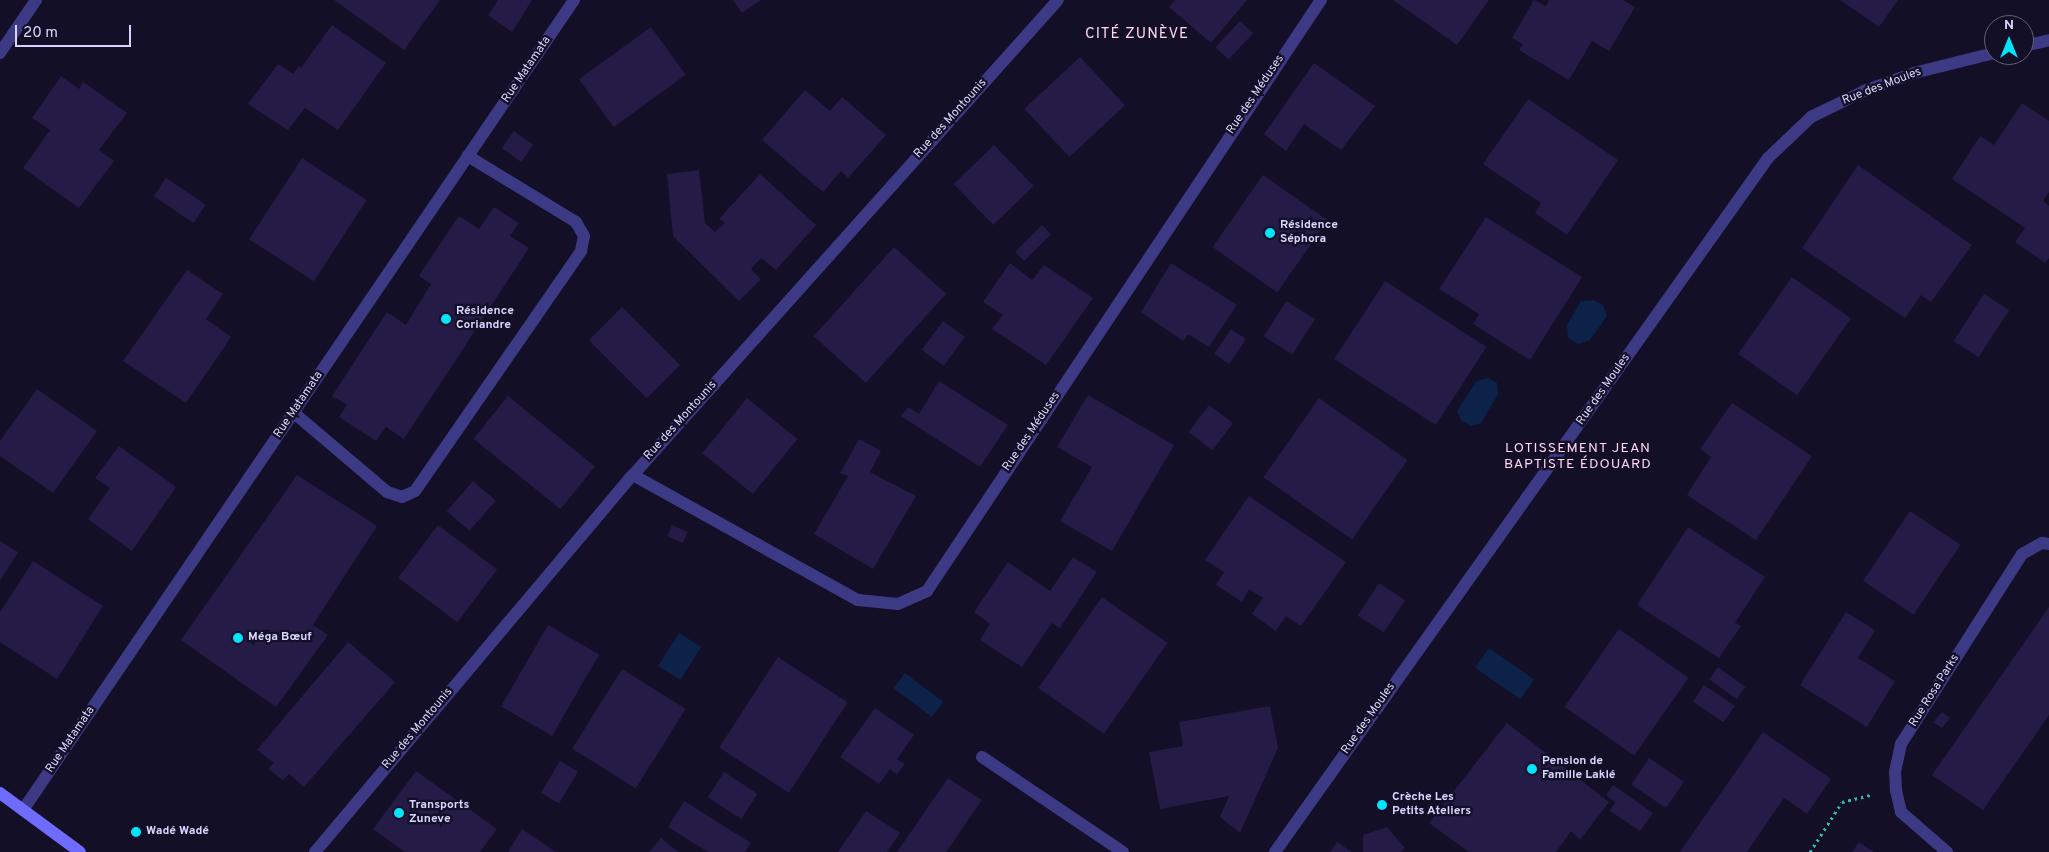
<!DOCTYPE html>
<html>
<head>
<meta charset="utf-8">
<style>
  body { margin:0 }
  #map { position:relative; width:2049px; height:852px; overflow:hidden; background:#130f26; font-family:Overpass,sans-serif }
  div>[style] { position:absolute }
  [style*='--x'] { left:calc(var(--x)*1px); top:calc(var(--y)*1px); width:calc(var(--w)*1px); rotate:calc(var(--a)*1deg) }
  .water>* { inset:0; background:#0c2248; transform-origin:0 0 }
  .building>* { inset:0; background:#241b47; transform-origin:0 0 }
  .path>* { height:3px; margin-top:-1.5px; transform-origin:0; background:repeating-linear-gradient(90deg,#2fb8b0 0 2.5px,transparent 0 6.5px) }
  .lane>* { height:12px; margin:-6px; padding:0 6px; transform-origin:6px; border-radius:6px; background:#3d3a85 }
  .street>* { height:12px; margin:-6px; padding:0 6px; transform-origin:6px; border-radius:6px; background:#3d3a85 }
  .secondary>* { height:12px; margin:-6px; padding:0 6px; transform-origin:6px; border-radius:6px; background:#6f6bff }
  .dots>* { width:14px; height:14px; translate:-50% -50%; box-sizing:border-box; border:2px solid #130f26; border-radius:50% }
  span { translate:-50% -50%; white-space:nowrap; text-align:center; line-height:1.15; -webkit-text-stroke:4.5px #130f26; paint-order:stroke }
  .street-label { font-size:12px; color:#d9d4ff }
  .poi-label { font-size:12px; color:#d9d4ff; font-weight:700 }
  .left { translate:0 -50%; text-align:left }
  .neighbourhood-label { font-size:14px; color:#ffd6f0; letter-spacing:1px }
  .quarter-label { font-size:15px; color:#ffd6f0; letter-spacing:1px }
  .north { position:absolute; left:1984px; top:15px; width:50px; height:50px; box-sizing:border-box; background:#130f26; border:1px solid #625e7d; border-radius:50%; rotate:0deg; font-size:14px; font-weight:700; line-height:20px; text-align:center; color:#d9d4ff }
  .north::after { content:''; display:block; margin:auto; width:18px; height:22px; background:#00e5ff; clip-path:polygon(50% 0,100% 100%,50% 72%,0 100%) }
  .scale { position:absolute; left:15px; top:25px; width:116px; height:22px; box-sizing:border-box; border:2px solid #d9d4ff; border-top:0; padding-left:6px; font-size:15px; line-height:18px; white-space:nowrap; color:#d9d4ff; -webkit-text-stroke:4px #130f26; paint-order:stroke }
</style>
</head>
<body>
<div id="map">
  <div class="water">
    <i style="clip-path:polygon(1593px 300px,1603px 305px,1607px 316px,1590px 340px,1578px 344px,1568px 338px,1567px 325px,1581px 301px)"></i>
    <i style="clip-path:polygon(1488px 378px,1497px 383px,1498px 394px,1481px 423px,1471px 426px,1461px 420px,1457px 411px,1477px 381px)"></i>
    <i style="left:679px;top:633px;width:26px;height:39px;rotate:32deg"></i>
    <i style="left:1489px;top:648px;width:55px;height:24px;rotate:35deg"></i>
    <i style="left:905px;top:673px;width:48px;height:19px;rotate:37deg"></i>
  </div>
  <div class="building">
    <i style="clip-path:polygon(334px 0,440px 0,404px 50px)"></i>
    <i style="clip-path:polygon(498px 0,532px 0,512px 32px,488px 15px)"></i>
    <i style="clip-path:polygon(733px 0,761px 0,742px 13px)"></i>
    <i style="clip-path:polygon(1175px 0,1247px 0,1211px 43px,1169px 7px)"></i>
    <i style="clip-path:polygon(1393px 0,1489px 0,1457px 45px)"></i>
    <i style="clip-path:polygon(1534px 0,1546px 6px,1549px 0,1623px 0,1635px 7px,1609px 51px,1592px 41px,1569px 80px,1519px 50px,1523px 44px,1512px 38px)"></i>
    <i style="clip-path:polygon(1840px 0,1898px 0,1879px 27px)"></i>
    <i style="left:1240px;top:21px;width:18px;height:36px;rotate:43deg"></i>
    <i style="clip-path:polygon(332px 25px,386px 63px,338px 130px,305px 108px,288px 130px,248px 104px,278px 64px,293px 74px,299px 66px,301px 68px)"></i>
    <i style="left:651px;top:27px;width:59px;height:89px;rotate:54deg"></i>
    <i style="left:1080px;top:57px;width:66px;height:76px;rotate:47deg"></i>
    <i style="clip-path:polygon(1314px 63px,1375px 106px,1341px 150px,1304px 124px,1286px 151px,1264px 134px)"></i>
    <i style="clip-path:polygon(61px 76px,79px 89px,83px 82px,127px 113px,99px 150px,114px 161px,79px 208px,23px 168px,50px 130px,32px 118px)"></i>
    <i style="clip-path:polygon(805px 90px,830px 111px,842px 97px,886px 135px,848px 178px,841px 171px,823px 192px,762px 140px)"></i>
    <i style="clip-path:polygon(1528px 99px,1618px 160px,1567px 235px,1535px 213px,1541px 203px,1483px 164px)"></i>
    <i style="clip-path:polygon(2022px 103px,2049px 121px,2049px 192px,2043px 201px,2049px 206px,2049px 258px,2045px 263px,2015px 242px,2025px 228px,1952px 179px,1980px 136px,1994px 145px)"></i>
    <i style="left:514px;top:131px;width:24px;height:21px;rotate:36deg"></i>
    <i style="left:994px;top:145px;width:57px;height:56px;rotate:46deg"></i>
    <i style="left:302px;top:158px;width:77px;height:97px;rotate:33deg"></i>
    <i style="clip-path:polygon(1858px 165px,1972px 245px,1931px 302px,1921px 295px,1905px 318px,1802px 248px)"></i>
    <i style="clip-path:polygon(699px 170px,705px 223px,715px 232px,725px 223px,719px 219px,760px 174px,816px 225px,776px 270px,761px 258px,751px 269px,761px 279px,739px 301px,673px 236px,667px 174px)"></i>
    <i style="left:1263px;top:175px;width:79px;height:88px;rotate:35deg"></i>
    <i style="left:166px;top:178px;width:48px;height:22px;rotate:34deg"></i>
    <i style="clip-path:polygon(494px 207px,519px 223px,510px 236px,529px 248px,404px 439px,386px 427px,376px 441px,339px 417px,347px 405px,332px 396px,387px 312px,406px 325px,431px 284px,419px 276px,459px 216px,479px 229px)"></i>
    <i style="clip-path:polygon(1486px 217px,1582px 277px,1530px 360px,1473px 324px,1479px 314px,1439px 289px)"></i>
    <i style="left:1042px;top:225px;width:13px;height:38px;rotate:45deg"></i>
    <i style="left:894px;top:247px;width:70px;height:120px;rotate:42deg"></i>
    <i style="clip-path:polygon(1010px 263px,1032px 280px,1044px 265px,1093px 298px,1046px 365px,992px 329px,1003px 315px,983px 302px)"></i>
    <i style="clip-path:polygon(1171px 263px,1237px 305px,1209px 347px,1188px 334px,1183px 341px,1141px 312px)"></i>
    <i style="clip-path:polygon(187px 270px,223px 294px,206px 319px,231px 337px,186px 403px,123px 361px)"></i>
    <i style="left:1792px;top:277px;width:72px;height:94px;rotate:35deg"></i>
    <i style="left:1385px;top:281px;width:121px;height:93px;rotate:33deg"></i>
    <i style="left:1984px;top:294px;width:30px;height:56px;rotate:33deg"></i>
    <i style="left:1286px;top:301px;width:34px;height:42px;rotate:32deg"></i>
    <i style="left:622px;top:307px;width:82px;height:47px;rotate:45deg"></i>
    <i style="left:943px;top:321px;width:27px;height:36px;rotate:36deg"></i>
    <i style="left:1231px;top:329px;width:18px;height:30px;rotate:34deg"></i>
    <i style="clip-path:polygon(939px 381px,1008px 425px,980px 467px,901px 416px,908px 407px,919px 414px)"></i>
    <i style="clip-path:polygon(37px 389px,97px 431px,53px 493px,0 456px,0 441px)"></i>
    <i style="clip-path:polygon(1088px 395px,1174px 445px,1112px 551px,1060px 521px,1092px 467px,1057px 447px)"></i>
    <i style="left:508px;top:396px;width:112px;height:55px;rotate:39deg"></i>
    <i style="left:747px;top:398px;width:65px;height:71px;rotate:39deg"></i>
    <i style="left:1319px;top:398px;width:108px;height:97px;rotate:35deg"></i>
    <i style="clip-path:polygon(1732px 403px,1812px 456px,1756px 540px,1687px 495px,1711px 457px,1700px 449px)"></i>
    <i style="left:1209px;top:405px;width:30px;height:34px;rotate:37deg"></i>
    <i style="clip-path:polygon(859px 439px,881px 451px,870px 472px,916px 496px,873px 569px,814px 534px,848px 476px,840px 473px)"></i>
    <i style="clip-path:polygon(119px 446px,176px 487px,132px 551px,88px 519px,110px 488px,95px 478px)"></i>
    <i style="clip-path:polygon(297px 475px,377px 526px,313px 625px,328px 635px,276px 707px,181px 640px)"></i>
    <i style="left:473px;top:481px;width:30px;height:40px;rotate:41deg"></i>
    <i style="clip-path:polygon(1249px 496px,1346px 562px,1301px 626px,1286px 616px,1276px 631px,1252px 614px,1263px 598px,1249px 589px,1242px 602px,1216px 585px,1224px 572px,1205px 560px)"></i>
    <i style="left:1910px;top:511px;width:61px;height:84px;rotate:34deg"></i>
    <i style="left:438px;top:525px;width:74px;height:66px;rotate:37deg"></i>
    <i style="left:672px;top:525px;width:17px;height:12px;rotate:24deg"></i>
    <i style="clip-path:polygon(1688px 527px,1765px 577px,1735px 623px,1741px 626px,1719px 658px,1637px 605px)"></i>
    <i style="clip-path:polygon(0 541px,18px 552px,0 581px)"></i>
    <i style="clip-path:polygon(1073px 557px,1097px 572px,1060px 628px,1052px 623px,1022px 667px,980px 640px,990px 624px,974px 612px,1008px 562px,1050px 591px)"></i>
    <i style="clip-path:polygon(33px 561px,103px 606px,57px 679px,0 642px,0 612px)"></i>
    <i style="left:1379px;top:583px;width:31px;height:39px;rotate:33deg"></i>
    <i style="left:1102px;top:597px;width:80px;height:111px;rotate:35deg"></i>
    <i style="clip-path:polygon(2049px 607px,2049px 715px,1983px 810px,1932px 775px)"></i>
    <i style="clip-path:polygon(1846px 612px,1875px 630px,1858px 658px,1895px 681px,1867px 727px,1800px 685px)"></i>
    <i style="left:548px;top:625px;width:59px;height:94px;rotate:30deg"></i>
    <i style="left:1619px;top:629px;width:85px;height:95px;rotate:35deg"></i>
    <i style="clip-path:polygon(348px 642px,395px 682px,304px 787px,289px 774px,283px 780px,268px 769px,274px 763px,257px 750px)"></i>
    <i style="left:778px;top:657px;width:83px;height:108px;rotate:33deg"></i>
    <i style="left:1718px;top:667px;width:34px;height:15px;rotate:36deg"></i>
    <i style="left:622px;top:669px;width:75px;height:94px;rotate:32deg"></i>
    <i style="left:1704px;top:685px;width:37px;height:20px;rotate:34deg"></i>
    <i style="clip-path:polygon(1270px 706px,1278px 748px,1240px 833px,1220px 817px,1229px 796px,1160px 809px,1149px 752px,1183px 746px,1179px 722px)"></i>
    <i style="clip-path:polygon(875px 708px,914px 735px,897px 759px,905px 764px,897px 774px,890px 769px,879px 784px,840px 757px)"></i>
    <i style="clip-path:polygon(1942px 712px,1950px 718px,1942px 728px,1933px 722px)"></i>
    <i style="clip-path:polygon(1507px 723px,1609px 802px,1580px 840px,1571px 831px,1556px 852px,1469px 852px,1429px 823px)"></i>
    <i style="clip-path:polygon(1763px 732px,1831px 779px,1807px 814px,1784px 798px,1747px 852px,1680px 852px)"></i>
    <i style="left:1649px;top:758px;width:42px;height:32px;rotate:34deg"></i>
    <i style="left:560px;top:761px;width:21px;height:37px;rotate:31deg"></i>
    <i style="clip-path:polygon(416px 771px,497px 829px,480px 852px,405px 852px,373px 829px)"></i>
    <i style="left:724px;top:772px;width:40px;height:30px;rotate:33deg"></i>
    <i style="clip-path:polygon(948px 778px,982px 800px,946px 852px,897px 852px)"></i>
    <i style="clip-path:polygon(1613px 785px,1653px 813px,1640px 831px,1610px 811px,1615px 802px,1606px 795px)"></i>
    <i style="clip-path:polygon(684px 801px,751px 843px,745px 852px,708px 852px,668px 827px)"></i>
    <i style="clip-path:polygon(866px 811px,900px 833px,887px 852px,838px 852px)"></i>
    <i style="clip-path:polygon(1387px 827px,1405px 848px,1401px 852px,1363px 852px,1363px 835px)"></i>
    <i style="clip-path:polygon(522px 829px,556px 852px,508px 852px)"></i>
    <i style="clip-path:polygon(661px 838px,678px 852px,649px 852px)"></i>
    <i style="clip-path:polygon(1337px 842px,1352px 852px,1330px 852px)"></i>
    <i style="clip-path:polygon(1859px 842px,1874px 852px,1852px 852px)"></i>
  </div>
  <div class="path">
    <i style="--x:1810;--y:852;--w:59;--a:-57.4"></i>
    <i style="--x:1842;--y:802;--w:30;--a:-14"></i>
  </div>
  <div class="lane">
    <i style="--x:294;--y:413;--w:122;--a:40.3"></i>
    <i style="--x:387;--y:492;--w:16;--a:18"></i>
    <i style="--x:402;--y:497;--w:14;--a:-25"></i>
    <i style="--x:415;--y:491;--w:292;--a:-55.3"></i>
    <i style="--x:581;--y:251;--w:15;--a:-79"></i>
    <i style="--x:584;--y:236;--w:16;--a:-120"></i>
    <i style="--x:576;--y:222;--w:127;--a:-148.6"></i>
  </div>
  <div class="street">
    <i style="--x:2024;--y:46;--w:26;--a:-13"></i>
    <i style="--x:0;--y:53;--w:64;--a:-55.8"></i>
    <i style="--x:633;--y:475;--w:257;--a:29.1"></i>
    <i style="--x:858;--y:600;--w:40;--a:5.7"></i>
    <i style="--x:898;--y:604;--w:32;--a:-24"></i>
    <i style="--x:927;--y:591;--w:710;--a:-56.31"></i>
    <i style="--x:982;--y:757;--w:170;--a:34"></i>
    <i style="--x:23;--y:810;--w:980;--a:-55.77"></i>
    <i style="--x:315;--y:852;--w:493;--a:-49.9"></i>
    <i style="--x:633;--y:475;--w:637;--a:-48.18"></i>
    <i style="--x:1275;--y:852;--w:851;--a:-54.61"></i>
    <i style="--x:1768;--y:158;--w:59;--a:-43.6"></i>
    <i style="--x:1811;--y:117;--w:59;--a:-26.1"></i>
    <i style="--x:1864;--y:91;--w:53;--a:-19.8"></i>
    <i style="--x:1914;--y:73;--w:82;--a:-14"></i>
    <i style="--x:1947;--y:852;--w:61;--a:-139"></i>
    <i style="--x:1901;--y:812;--w:23;--a:-103"></i>
    <i style="--x:1896;--y:790;--w:18;--a:-93"></i>
    <i style="--x:1895;--y:772;--w:29;--a:-78"></i>
    <i style="--x:1901;--y:744;--w:225;--a:-57.5"></i>
    <i style="--x:2022;--y:554;--w:23;--a:-29"></i>
    <i style="--x:2042;--y:543;--w:7;--a:8"></i>
  </div>
  <div class="secondary">
    <i style="--x:0;--y:793;--w:99;--a:36.4"></i>
  </div>
  <div class="dots">
    <i style="left:1270px;top:233px;background:#00e5ff"></i>
    <i style="left:446px;top:319px;background:#00e5ff"></i>
    <i style="left:238px;top:638px;background:#00e5ff"></i>
    <i style="left:1532px;top:769px;background:#00e5ff"></i>
    <i style="left:1382px;top:805px;background:#00e5ff"></i>
    <i style="left:399px;top:813px;background:#00e5ff"></i>
    <i style="left:136px;top:832px;background:#00e5ff"></i>
  </div>
  <div class="street-label">
    <span style="left:527px;top:70px;rotate:-56deg">Rue Matamata</span>
    <span style="left:1882px;top:87px;rotate:-21deg">Rue des Moules</span>
    <span style="left:1256px;top:95px;rotate:-56deg">Rue des Méduses</span>
    <span style="left:951px;top:119px;rotate:-48deg">Rue des Montounis</span>
    <span style="left:1604px;top:390px;rotate:-55deg">Rue des Moules</span>
    <span style="left:299px;top:405px;rotate:-56deg">Rue Matamata</span>
    <span style="left:681px;top:421px;rotate:-48deg">Rue des Montounis</span>
    <span style="left:1032px;top:432px;rotate:-56deg">Rue des Méduses</span>
    <span style="left:1935px;top:691px;rotate:-58deg">Rue Rosa Parks</span>
    <span style="left:1369px;top:719px;rotate:-55deg">Rue des Moules</span>
    <span style="left:418px;top:729px;rotate:-50deg">Rue des Montounis</span>
    <span style="left:71px;top:740px;rotate:-56deg">Rue Matamata</span>
  </div>
  <div class="poi-label">
    <span class="left" style="left:1280px;top:233px">Résidence<br>Séphora</span>
    <span class="left" style="left:456px;top:319px">Résidence<br>Coriandre</span>
    <span class="left" style="left:248px;top:638px">Méga Bœuf</span>
    <span class="left" style="left:1542px;top:769px">Pension de<br>Famille Laklé</span>
    <span class="left" style="left:1392px;top:805px">Crèche Les<br>Petits Ateliers</span>
    <span class="left" style="left:409px;top:813px">Transports<br>Zuneve</span>
    <span class="left" style="left:146px;top:832px">Wadé Wadé</span>
  </div>
  <div class="neighbourhood-label">
    <span style="left:1578px;top:457px">LOTISSEMENT JEAN<br>BAPTISTE ÉDOUARD</span>
  </div>
  <div class="quarter-label">
    <span style="left:1137px;top:35px">CITÉ ZUNÈVE</span>
  </div>
  <div class="north">N</div>
  <div class="scale">20 m</div>
</div>
</body>
</html>
